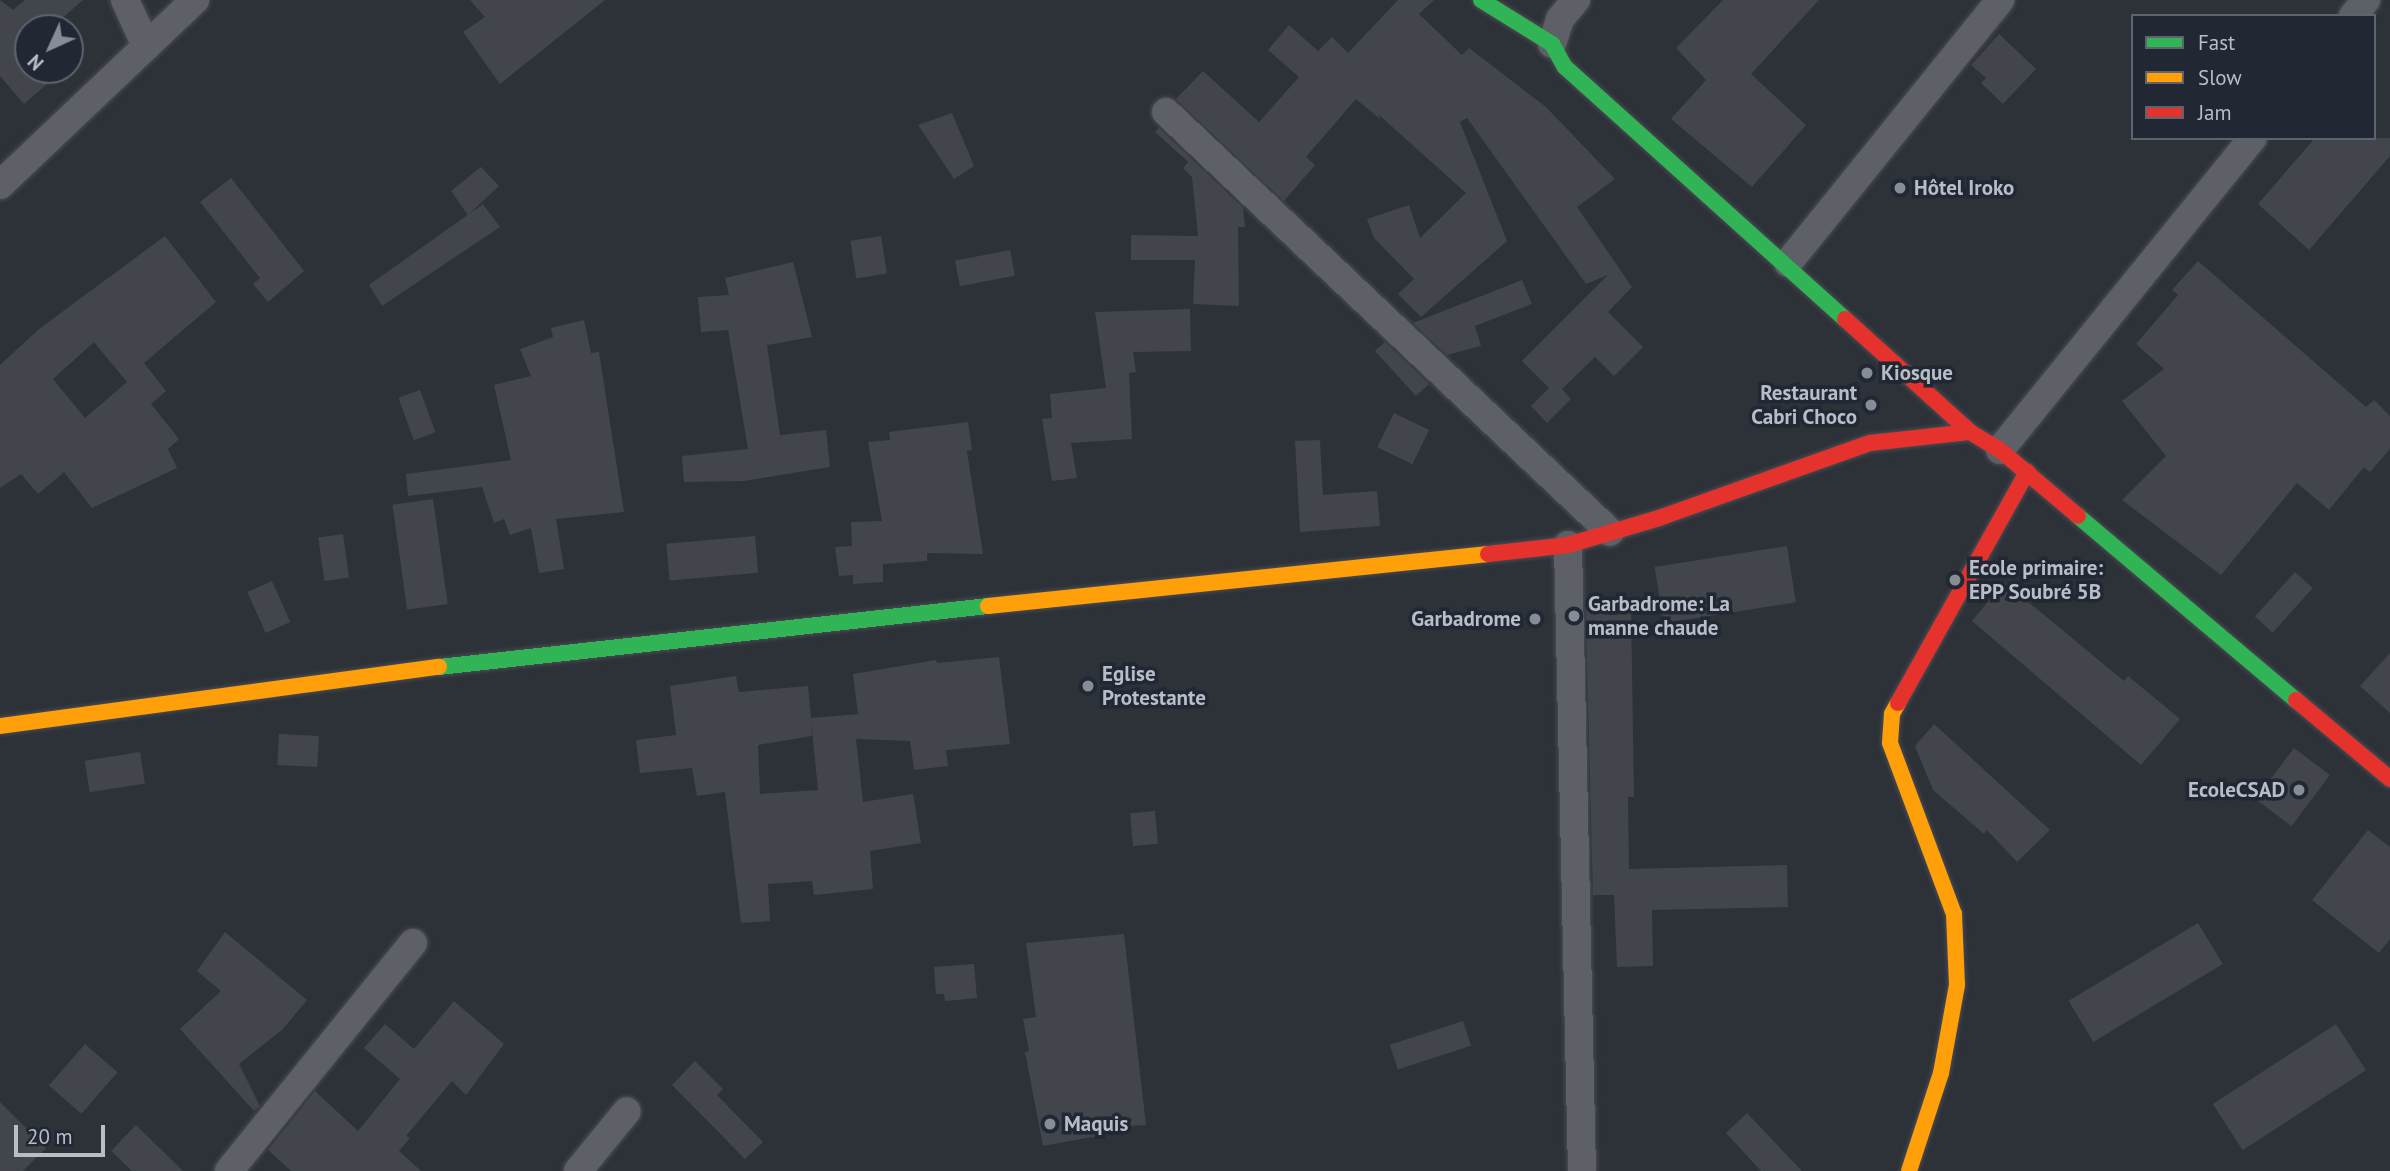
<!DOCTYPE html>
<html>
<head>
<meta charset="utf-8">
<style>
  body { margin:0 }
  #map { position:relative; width:2390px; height:1171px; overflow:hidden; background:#2d3138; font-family:"PT Sans",sans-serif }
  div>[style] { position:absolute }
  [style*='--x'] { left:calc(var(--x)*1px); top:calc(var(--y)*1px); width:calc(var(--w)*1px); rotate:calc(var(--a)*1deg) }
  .building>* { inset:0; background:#42464c; transform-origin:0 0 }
  .roads { filter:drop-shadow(0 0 2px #494c51) drop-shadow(0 0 2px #494c51) }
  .street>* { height:28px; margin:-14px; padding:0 14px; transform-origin:14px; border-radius:14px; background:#5d6066 }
  .fast>* { height:16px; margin:-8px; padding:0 8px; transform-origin:8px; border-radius:8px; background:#30b455 }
  .slow>* { height:16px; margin:-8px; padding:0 8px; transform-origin:8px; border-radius:8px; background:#ff9f0a }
  .jam>* { height:16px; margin:-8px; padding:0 8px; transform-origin:8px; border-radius:8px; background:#e5322d }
  .dots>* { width:19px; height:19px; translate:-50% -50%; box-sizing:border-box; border:4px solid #212733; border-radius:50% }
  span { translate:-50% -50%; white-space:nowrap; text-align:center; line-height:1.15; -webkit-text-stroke:7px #212733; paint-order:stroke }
  .poi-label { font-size:21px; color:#b8bec8; font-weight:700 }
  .left { translate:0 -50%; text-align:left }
  .right { translate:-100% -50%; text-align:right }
  .legend { position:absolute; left:2131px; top:14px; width:245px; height:126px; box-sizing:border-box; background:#212733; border:2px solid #5d636f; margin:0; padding:9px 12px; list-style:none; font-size:21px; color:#b8bec8 }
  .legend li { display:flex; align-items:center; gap:14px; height:35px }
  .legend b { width:35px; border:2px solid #5d636f }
  .north { position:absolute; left:14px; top:14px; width:70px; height:70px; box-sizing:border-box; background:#212733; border:2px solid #5d636f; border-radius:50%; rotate:225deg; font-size:19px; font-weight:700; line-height:28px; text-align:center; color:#b8bec8 }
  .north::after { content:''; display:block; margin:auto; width:24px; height:32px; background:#878d96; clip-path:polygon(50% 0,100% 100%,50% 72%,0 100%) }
  .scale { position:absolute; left:14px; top:1125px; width:91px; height:32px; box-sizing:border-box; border:4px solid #b8bec8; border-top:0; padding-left:9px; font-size:21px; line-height:24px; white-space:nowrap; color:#b8bec8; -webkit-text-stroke:5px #212733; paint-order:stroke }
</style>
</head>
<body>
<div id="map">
  <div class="building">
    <i style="clip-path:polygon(0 0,13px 10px,25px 0,83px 0,51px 28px,28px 28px,28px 70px,34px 70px,47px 84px,24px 104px,0 76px)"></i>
    <i style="clip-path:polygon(470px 0,605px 0,500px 84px,463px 32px,485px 17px)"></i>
    <i style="clip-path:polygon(1398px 0,1434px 0,1419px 14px,1462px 55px,1469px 48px,1546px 107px,1615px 179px,1577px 207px,1632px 287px,1608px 312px,1643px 347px,1614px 376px,1595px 357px,1562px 389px,1571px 399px,1547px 423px,1531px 406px,1549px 388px,1522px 361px,1608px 275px,1586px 284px,1467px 118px,1460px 122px,1507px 241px,1421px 317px,1398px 294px,1414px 279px,1374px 238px,1367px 219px,1409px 205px,1420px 238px,1466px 193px,1378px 114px,1380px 119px,1356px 99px,1306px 157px,1315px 165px,1284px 201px,1176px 99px,1203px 71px,1259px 122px,1299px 77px,1268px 50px,1289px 25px,1318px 51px,1332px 37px,1348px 53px)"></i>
    <i style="clip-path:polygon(1723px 0,1819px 0,1751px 74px,1806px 125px,1752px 187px,1671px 119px,1706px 80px,1676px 48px)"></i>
    <i style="clip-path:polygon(1999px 34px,2036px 69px,2003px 104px,1981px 83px,1986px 78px,1971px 65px)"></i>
    <i style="clip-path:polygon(952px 113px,974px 166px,954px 179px,918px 125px)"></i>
    <i style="clip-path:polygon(1159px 128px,1243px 208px,1245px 227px,1238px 227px,1239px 306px,1193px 304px,1195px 260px,1131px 260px,1131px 235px,1198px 236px,1192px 177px,1183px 168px,1188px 162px,1155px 132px)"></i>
    <i style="clip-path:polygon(2315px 138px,2390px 138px,2390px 156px,2309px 250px,2258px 204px)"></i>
    <i style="clip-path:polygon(481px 167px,499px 186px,468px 215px,451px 191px)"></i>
    <i style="clip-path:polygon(231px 178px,304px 271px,268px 302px,253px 284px,260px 278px,200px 202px)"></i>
    <i style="clip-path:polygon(483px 204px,500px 227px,382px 306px,369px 285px)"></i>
    <i style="clip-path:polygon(evenodd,165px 236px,216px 302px,144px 363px,166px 391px,151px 404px,179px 439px,168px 449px,177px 468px,92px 508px,64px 472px,38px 494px,21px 474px,0 488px,0 365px,39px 329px,165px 236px,94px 342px,127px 382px,85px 418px,53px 379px,94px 342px)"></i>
    <i style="left:881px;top:236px;width:38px;height:31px;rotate:81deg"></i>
    <i style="left:1010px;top:250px;width:26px;height:56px;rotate:79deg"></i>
    <i style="clip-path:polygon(2198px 261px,2366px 407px,2374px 400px,2390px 416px,2390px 449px,2370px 472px,2364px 467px,2329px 510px,2297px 483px,2221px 575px,2122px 500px,2166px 456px,2122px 401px,2164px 369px,2136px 344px,2178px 295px,2172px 290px)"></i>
    <i style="clip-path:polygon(793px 262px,812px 337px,767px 345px,780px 435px,826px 430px,830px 467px,744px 481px,684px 482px,682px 456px,748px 449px,728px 330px,701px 332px,698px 297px,729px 295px,725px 278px)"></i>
    <i style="clip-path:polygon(1522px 280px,1532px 304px,1475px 326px,1481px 346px,1447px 355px,1413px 323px)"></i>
    <i style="clip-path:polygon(1190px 309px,1191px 351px,1133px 352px,1136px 372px,1129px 373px,1132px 439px,1071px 443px,1077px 478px,1052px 481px,1042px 419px,1052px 418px,1050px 394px,1106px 388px,1095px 312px)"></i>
    <i style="clip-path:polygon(584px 320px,591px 353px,599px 352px,624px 512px,556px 519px,564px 569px,539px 573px,531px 528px,510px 535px,504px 519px,494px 523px,482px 487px,408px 496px,406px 474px,511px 460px,494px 385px,531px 376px,520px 349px,553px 337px,551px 328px)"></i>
    <i style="clip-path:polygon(1385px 342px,1429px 384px,1416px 396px,1375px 351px)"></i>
    <i style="left:420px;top:390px;width:45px;height:23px;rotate:70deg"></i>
    <i style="left:1394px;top:413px;width:39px;height:38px;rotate:26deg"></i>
    <i style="clip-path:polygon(968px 422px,972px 450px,967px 451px,983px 554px,927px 553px,927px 561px,883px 564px,883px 582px,853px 584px,853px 575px,839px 576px,835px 547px,852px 546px,851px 522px,882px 521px,868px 442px,890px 440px,889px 432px)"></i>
    <i style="clip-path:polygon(1320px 440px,1323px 495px,1377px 491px,1380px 526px,1300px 532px,1295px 441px)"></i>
    <i style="left:433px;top:499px;width:106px;height:41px;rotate:82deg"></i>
    <i style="left:343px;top:534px;width:44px;height:25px;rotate:82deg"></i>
    <i style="left:755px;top:536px;width:37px;height:89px;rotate:85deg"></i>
    <i style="left:1787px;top:546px;width:57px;height:134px;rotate:81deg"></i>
    <i style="left:2295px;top:572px;width:24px;height:60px;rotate:42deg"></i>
    <i style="left:272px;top:581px;width:45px;height:27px;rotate:66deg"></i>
    <i style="clip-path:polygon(2004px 582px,2124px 681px,2128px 676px,2180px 719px,2141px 765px,1972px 621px)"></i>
    <i style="clip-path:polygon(1631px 608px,1634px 797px,1628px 797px,1629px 869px,1787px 865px,1788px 907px,1652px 910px,1653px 966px,1617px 967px,1614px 895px,1593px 895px,1586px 609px)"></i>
    <i style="clip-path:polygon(2390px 653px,2390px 713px,2360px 686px)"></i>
    <i style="clip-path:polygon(evenodd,999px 657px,1010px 744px,946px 750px,948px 766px,914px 770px,910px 741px,856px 739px,863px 802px,913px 794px,921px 843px,870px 851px,873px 889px,814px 895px,812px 881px,768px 884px,770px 921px,741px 923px,725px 792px,697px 796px,692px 768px,640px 773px,636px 740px,676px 735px,670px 686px,736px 676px,739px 692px,808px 686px,811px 718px,858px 714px,853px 674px,936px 660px,937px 663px,999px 657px,811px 721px,818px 790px,760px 794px,758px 745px,812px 736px,811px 721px)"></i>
    <i style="clip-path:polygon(1934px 724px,2050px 830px,2017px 862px,1987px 830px,1984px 834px,1933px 790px,1915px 746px)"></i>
    <i style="left:279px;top:734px;width:40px;height:31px;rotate:3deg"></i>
    <i style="left:2294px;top:748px;width:45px;height:64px;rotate:37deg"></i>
    <i style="left:140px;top:752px;width:32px;height:56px;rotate:81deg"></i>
    <i style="left:1155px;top:811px;width:33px;height:25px;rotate:85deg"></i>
    <i style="clip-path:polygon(2368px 830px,2390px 847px,2390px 939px,2379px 953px,2312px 900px)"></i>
    <i style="left:2198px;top:923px;width:48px;height:151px;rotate:59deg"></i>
    <i style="clip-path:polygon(225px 932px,307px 1000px,283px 1029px,239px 1064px,260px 1106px,254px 1111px,180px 1029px,221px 991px,197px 971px)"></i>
    <i style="clip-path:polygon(1124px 934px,1146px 1125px,1113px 1127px,1114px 1133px,1043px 1146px,1025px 1052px,1029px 1051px,1023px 1019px,1036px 1017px,1026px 943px)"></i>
    <i style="clip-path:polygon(974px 964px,977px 998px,945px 1001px,944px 994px,936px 994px,934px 967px)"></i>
    <i style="clip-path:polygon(454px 1001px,504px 1044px,466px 1095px,452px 1081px,406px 1136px,410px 1138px,399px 1151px,421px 1171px,291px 1171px,268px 1150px,315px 1091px,358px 1131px,400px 1079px,364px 1048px,385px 1024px,414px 1049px)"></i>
    <i style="left:1463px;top:1021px;width:26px;height:77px;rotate:72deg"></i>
    <i style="left:2336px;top:1024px;width:55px;height:147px;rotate:57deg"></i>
    <i style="left:85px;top:1044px;width:43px;height:55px;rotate:41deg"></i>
    <i style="clip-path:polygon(695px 1061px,723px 1089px,717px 1095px,763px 1142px,745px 1159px,672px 1085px)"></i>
    <i style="clip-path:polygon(0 1102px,46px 1148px,23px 1171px,0 1171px)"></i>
    <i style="clip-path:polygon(1747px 1113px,1802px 1171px,1761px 1171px,1726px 1133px)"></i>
    <i style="clip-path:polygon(136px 1125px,183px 1171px,132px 1171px,111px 1151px)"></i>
  </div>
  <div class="roads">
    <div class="street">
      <i style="--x:125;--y:0;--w:51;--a:65.5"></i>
      <i style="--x:2353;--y:16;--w:21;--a:-51"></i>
      <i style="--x:1552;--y:44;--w:26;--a:-72"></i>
      <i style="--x:1560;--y:19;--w:25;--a:-50"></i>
      <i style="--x:1166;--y:112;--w:611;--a:43.41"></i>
      <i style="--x:0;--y:185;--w:269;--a:-43.5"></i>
      <i style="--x:1788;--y:263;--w:338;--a:-51.1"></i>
      <i style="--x:2000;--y:450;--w:402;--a:-51"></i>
      <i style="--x:1568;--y:545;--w:626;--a:88.72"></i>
      <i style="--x:229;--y:1171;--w:293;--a:-51.1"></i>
      <i style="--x:578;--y:1171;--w:77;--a:-50.8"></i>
    </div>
    <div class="fast">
      <i style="--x:1481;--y:0;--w:84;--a:31.8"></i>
      <i style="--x:1552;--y:44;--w:26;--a:61"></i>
      <i style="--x:1565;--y:67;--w:377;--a:42"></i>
      <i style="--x:2078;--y:516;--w:285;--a:40.2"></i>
      <i style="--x:439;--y:667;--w:552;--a:-6.34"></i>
    </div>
    <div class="slow">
      <i style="--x:988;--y:606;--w:503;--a:-5.94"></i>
      <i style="--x:1898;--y:703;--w:13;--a:119"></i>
      <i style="--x:1892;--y:714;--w:29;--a:94"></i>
      <i style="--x:1890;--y:743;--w:183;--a:69.5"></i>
      <i style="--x:1954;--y:914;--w:71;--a:87.6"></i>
      <i style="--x:1957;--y:985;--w:89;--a:100.3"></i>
      <i style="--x:1941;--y:1073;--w:103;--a:108.1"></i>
      <i style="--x:0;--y:726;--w:443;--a:-7.7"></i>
    </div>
    <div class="jam">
      <i style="--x:1845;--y:319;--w:169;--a:42.1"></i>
      <i style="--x:1970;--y:432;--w:35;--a:31"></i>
      <i style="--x:2000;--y:450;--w:102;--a:40.2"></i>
      <i style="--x:1488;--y:554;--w:81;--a:-6.4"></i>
      <i style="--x:1568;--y:545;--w:95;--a:-16.5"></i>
      <i style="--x:1659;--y:518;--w:224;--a:-19.6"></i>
      <i style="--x:1870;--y:443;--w:101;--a:-6.3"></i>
      <i style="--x:2296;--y:700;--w:123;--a:40"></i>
      <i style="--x:1898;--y:703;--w:265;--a:-60.8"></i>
    </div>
  </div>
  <div class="dots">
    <i style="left:1900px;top:188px;background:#878d96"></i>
    <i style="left:1867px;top:373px;background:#878d96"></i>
    <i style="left:1871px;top:405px;background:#878d96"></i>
    <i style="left:1955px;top:580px;background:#878d96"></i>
    <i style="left:1574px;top:616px;background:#878d96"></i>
    <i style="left:1535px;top:619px;background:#878d96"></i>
    <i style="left:1088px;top:686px;background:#878d96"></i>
    <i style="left:2299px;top:790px;background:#878d96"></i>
    <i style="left:1050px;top:1124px;background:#878d96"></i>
  </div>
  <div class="poi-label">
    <span class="left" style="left:1914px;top:188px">Hôtel Iroko</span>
    <span class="left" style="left:1881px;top:373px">Kiosque</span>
    <span class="right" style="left:1857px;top:405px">Restaurant<br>Cabri Choco</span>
    <span class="left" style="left:1969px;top:580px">Ecole primaire:<br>EPP Soubré 5B</span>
    <span class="left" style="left:1588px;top:616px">Garbadrome: La<br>manne chaude</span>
    <span class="right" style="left:1521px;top:619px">Garbadrome</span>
    <span class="left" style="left:1102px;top:686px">Eglise<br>Protestante</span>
    <span class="right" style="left:2285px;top:790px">EcoleCSAD</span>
    <span class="left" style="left:1064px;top:1124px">Maquis</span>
  </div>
  <ul class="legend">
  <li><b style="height:9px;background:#30b455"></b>Fast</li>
  <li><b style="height:9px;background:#ff9f0a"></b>Slow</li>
  <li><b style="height:9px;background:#e5322d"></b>Jam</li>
  </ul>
  <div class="north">N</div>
  <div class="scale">20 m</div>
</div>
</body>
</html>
